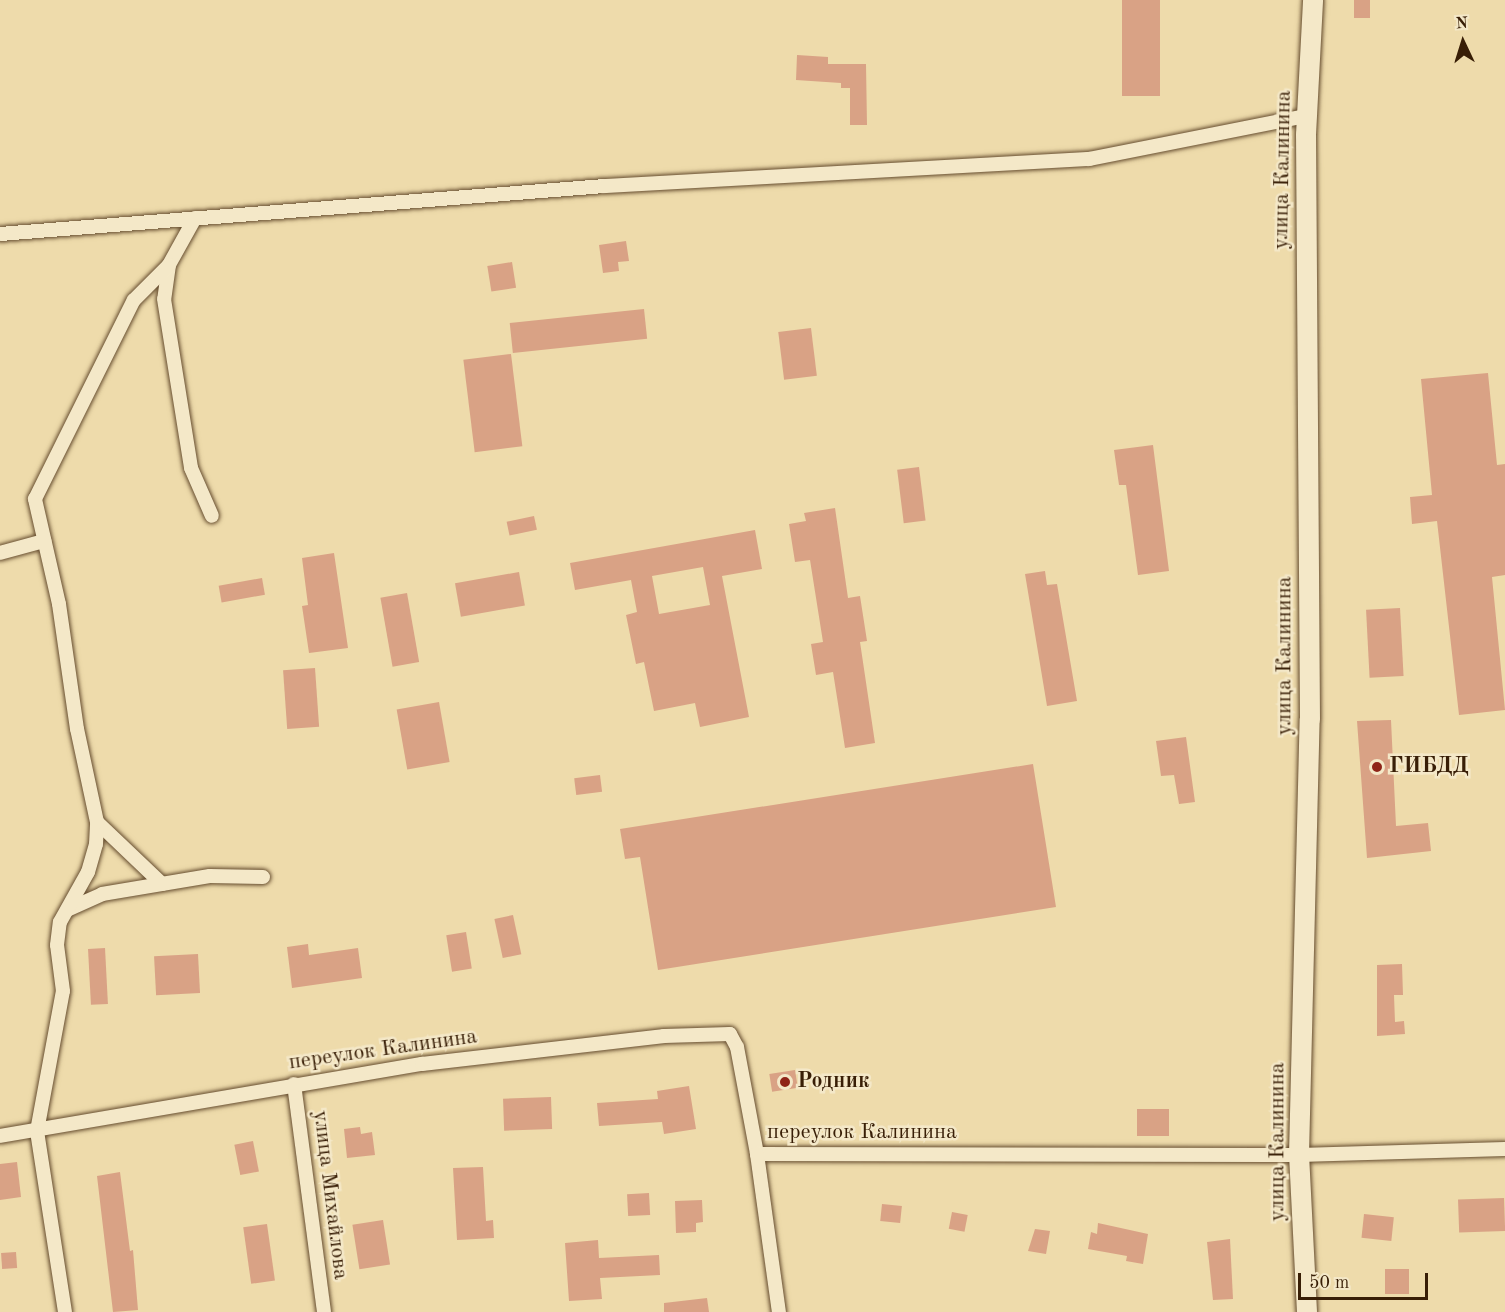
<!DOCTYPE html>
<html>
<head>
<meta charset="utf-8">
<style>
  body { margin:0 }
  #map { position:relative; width:1505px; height:1312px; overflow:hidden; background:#eedbab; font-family:"Old Standard TT",serif }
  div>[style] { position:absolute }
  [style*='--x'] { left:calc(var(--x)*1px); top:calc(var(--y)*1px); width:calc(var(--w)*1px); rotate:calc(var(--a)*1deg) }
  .building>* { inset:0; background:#d9a285; transform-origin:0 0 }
  .roads { filter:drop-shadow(0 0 2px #664d2f) drop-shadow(0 0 2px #664d2f) }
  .street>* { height:14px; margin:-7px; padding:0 7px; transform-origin:7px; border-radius:7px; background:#f4e8c8 }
  .secondary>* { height:20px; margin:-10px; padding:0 10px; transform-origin:10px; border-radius:10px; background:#f4e8c8 }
  .dots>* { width:16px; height:16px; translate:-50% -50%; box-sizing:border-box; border:3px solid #f4e8c8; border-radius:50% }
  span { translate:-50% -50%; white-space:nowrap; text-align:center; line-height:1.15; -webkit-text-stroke:5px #f4e8c8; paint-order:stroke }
  .street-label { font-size:22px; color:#381e06 }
  .poi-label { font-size:22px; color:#381e06; font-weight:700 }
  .left { translate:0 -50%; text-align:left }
  .north { position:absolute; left:1433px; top:12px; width:60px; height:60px; -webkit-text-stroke:4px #f4e8c8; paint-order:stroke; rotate:356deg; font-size:16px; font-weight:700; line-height:24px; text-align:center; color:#381e06 }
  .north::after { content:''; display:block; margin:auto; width:21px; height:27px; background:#381e06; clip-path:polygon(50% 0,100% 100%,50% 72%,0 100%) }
  .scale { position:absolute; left:1298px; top:1273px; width:130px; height:27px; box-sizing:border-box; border:3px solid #381e06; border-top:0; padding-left:8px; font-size:18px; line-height:21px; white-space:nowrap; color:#381e06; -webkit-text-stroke:4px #f4e8c8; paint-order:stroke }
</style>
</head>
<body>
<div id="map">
  <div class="building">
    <i style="left:1122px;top:0;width:38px;height:96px"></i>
    <i style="left:1354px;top:0;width:16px;height:18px"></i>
    <i style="clip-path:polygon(797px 55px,828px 57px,828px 64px,866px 64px,867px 125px,850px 125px,850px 88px,841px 88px,841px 83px,796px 80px)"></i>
    <i style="clip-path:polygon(626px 241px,629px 261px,618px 262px,619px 271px,603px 273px,599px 245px)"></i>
    <i style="left:512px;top:262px;width:26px;height:25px;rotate:81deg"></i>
    <i style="left:644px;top:309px;width:30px;height:135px;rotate:84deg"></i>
    <i style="left:811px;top:328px;width:48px;height:33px;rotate:83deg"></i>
    <i style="left:511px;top:354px;width:93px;height:48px;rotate:83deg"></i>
    <i style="clip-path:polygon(1488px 373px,1497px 465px,1505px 464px,1505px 575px,1492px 577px,1505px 710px,1459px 715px,1437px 521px,1412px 524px,1410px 497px,1432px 495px,1421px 379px)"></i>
    <i style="clip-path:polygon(1153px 445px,1169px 571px,1138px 575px,1126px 485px,1119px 485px,1114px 450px)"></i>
    <i style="left:919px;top:467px;width:54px;height:22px;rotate:83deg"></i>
    <i style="clip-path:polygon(835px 508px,848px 598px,860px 596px,867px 641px,860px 642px,875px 743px,845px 748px,833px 672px,816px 675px,811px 644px,823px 642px,810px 560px,795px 562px,789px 524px,806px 521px,804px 513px)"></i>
    <i style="left:534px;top:516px;width:14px;height:28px;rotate:78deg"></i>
    <i style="clip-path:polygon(evenodd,755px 530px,762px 569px,722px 576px,749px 717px,700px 727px,695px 703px,654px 711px,644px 662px,636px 664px,626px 615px,637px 612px,631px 580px,575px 590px,570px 563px,755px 530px,703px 567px,710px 605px,659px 614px,652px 576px,703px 567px)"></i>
    <i style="clip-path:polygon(334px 553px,348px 648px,309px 653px,302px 606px,308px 605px,302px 558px)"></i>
    <i style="clip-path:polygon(1045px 571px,1047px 585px,1057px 584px,1077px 701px,1047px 706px,1025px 574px)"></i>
    <i style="left:519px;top:572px;width:34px;height:65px;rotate:80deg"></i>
    <i style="left:262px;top:578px;width:17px;height:44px;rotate:80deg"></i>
    <i style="left:407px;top:593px;width:70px;height:27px;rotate:80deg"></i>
    <i style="left:1400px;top:608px;width:68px;height:34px;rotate:87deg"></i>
    <i style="left:315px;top:668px;width:59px;height:32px;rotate:86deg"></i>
    <i style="left:439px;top:702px;width:61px;height:43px;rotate:80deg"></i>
    <i style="clip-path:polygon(1391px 720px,1396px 826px,1428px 823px,1431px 851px,1367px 858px,1357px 721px)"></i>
    <i style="clip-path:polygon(1186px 737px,1195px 802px,1179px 804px,1174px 775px,1161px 776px,1156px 741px)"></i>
    <i style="clip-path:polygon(1033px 764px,1056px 907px,658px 970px,640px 857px,625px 859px,620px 829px)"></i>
    <i style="left:600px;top:775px;width:17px;height:26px;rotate:83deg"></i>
    <i style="left:513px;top:915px;width:40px;height:19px;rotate:78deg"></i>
    <i style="left:466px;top:932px;width:37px;height:20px;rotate:81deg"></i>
    <i style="clip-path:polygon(308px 944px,309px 955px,358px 948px,362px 978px,292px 988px,287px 947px)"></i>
    <i style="left:105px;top:948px;width:56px;height:17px;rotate:87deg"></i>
    <i style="left:198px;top:954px;width:39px;height:44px;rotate:87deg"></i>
    <i style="clip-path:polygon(1402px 964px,1403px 995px,1394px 995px,1395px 1022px,1404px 1021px,1405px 1034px,1377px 1036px,1377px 965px)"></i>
    <i style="left:795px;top:1070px;width:18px;height:26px;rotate:81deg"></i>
    <i style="clip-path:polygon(689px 1086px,696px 1129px,664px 1134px,662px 1122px,599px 1126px,597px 1103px,658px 1099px,657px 1091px)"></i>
    <i style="left:551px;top:1097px;width:32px;height:48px;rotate:88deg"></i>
    <i style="left:1137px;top:1109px;width:32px;height:27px"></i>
    <i style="clip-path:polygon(360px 1127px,361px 1134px,372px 1132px,375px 1155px,347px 1158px,344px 1129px)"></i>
    <i style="left:253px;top:1141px;width:31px;height:19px;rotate:79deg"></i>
    <i style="clip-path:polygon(17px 1162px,21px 1197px,0 1200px,0 1164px)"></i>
    <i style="clip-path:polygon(483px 1167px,486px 1221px,493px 1220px,494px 1238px,457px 1240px,453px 1168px)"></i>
    <i style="clip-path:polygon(120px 1172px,130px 1251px,133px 1250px,138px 1310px,113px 1312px,97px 1176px)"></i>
    <i style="left:649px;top:1193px;width:22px;height:22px;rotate:87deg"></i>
    <i style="left:1504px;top:1198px;width:33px;height:46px;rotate:88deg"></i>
    <i style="clip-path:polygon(702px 1200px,703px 1222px,696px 1223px,696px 1232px,676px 1233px,675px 1201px)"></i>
    <i style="left:882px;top:1204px;width:20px;height:17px;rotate:6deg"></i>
    <i style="left:952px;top:1212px;width:16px;height:17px;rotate:11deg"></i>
    <i style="left:1364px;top:1214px;width:30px;height:24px;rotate:6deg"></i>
    <i style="left:383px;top:1220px;width:45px;height:31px;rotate:81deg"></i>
    <i style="clip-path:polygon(1098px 1223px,1148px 1234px,1143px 1264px,1126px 1261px,1127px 1256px,1088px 1249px,1091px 1232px,1097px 1234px)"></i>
    <i style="left:267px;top:1224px;width:57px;height:24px;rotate:82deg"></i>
    <i style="clip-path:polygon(1035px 1229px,1050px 1231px,1046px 1254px,1028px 1251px)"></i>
    <i style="clip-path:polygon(1230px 1239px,1233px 1299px,1213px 1300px,1207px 1242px)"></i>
    <i style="clip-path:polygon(598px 1240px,599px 1258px,659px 1255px,660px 1275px,600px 1278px,602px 1299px,569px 1301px,565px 1243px)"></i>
    <i style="left:16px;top:1252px;width:16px;height:15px;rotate:86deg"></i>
    <i style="left:1385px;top:1269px;width:24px;height:25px"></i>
    <i style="clip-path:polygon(707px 1298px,709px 1312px,664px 1312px,664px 1303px)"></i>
  </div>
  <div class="roads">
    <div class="street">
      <i style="--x:195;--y:218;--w:54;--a:119"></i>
      <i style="--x:169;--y:265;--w:34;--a:98"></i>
      <i style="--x:164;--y:299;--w:171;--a:80.9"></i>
      <i style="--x:191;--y:468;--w:52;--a:66.4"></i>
      <i style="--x:0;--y:234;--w:606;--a:-4.54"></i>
      <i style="--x:604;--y:186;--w:486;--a:-3.2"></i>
      <i style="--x:1089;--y:159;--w:221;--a:-11.2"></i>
      <i style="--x:0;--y:553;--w:46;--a:-15.3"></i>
      <i style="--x:97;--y:822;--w:90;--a:43.6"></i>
      <i style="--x:69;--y:909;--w:36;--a:-24"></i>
      <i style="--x:102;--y:894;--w:109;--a:-9.5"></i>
      <i style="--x:210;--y:876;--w:53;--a:1.1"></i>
      <i style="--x:294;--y:1084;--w:230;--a:82.5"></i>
      <i style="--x:0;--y:1136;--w:428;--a:-9.7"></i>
      <i style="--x:422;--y:1064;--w:244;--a:-6.6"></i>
      <i style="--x:664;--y:1036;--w:66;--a:-1.7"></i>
      <i style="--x:730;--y:1034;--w:15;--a:62"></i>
      <i style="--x:737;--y:1047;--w:109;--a:79.4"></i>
      <i style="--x:757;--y:1154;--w:542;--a:0.11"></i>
      <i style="--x:1299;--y:1155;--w:206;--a:-1.7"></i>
      <i style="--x:757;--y:1154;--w:160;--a:82.1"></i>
      <i style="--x:65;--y:1312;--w:183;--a:-98.8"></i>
      <i style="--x:37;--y:1131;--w:142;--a:-79.5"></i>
      <i style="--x:63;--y:991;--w:46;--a:-97.4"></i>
      <i style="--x:57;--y:945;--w:23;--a:-83"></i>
      <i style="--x:60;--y:922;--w:57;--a:-60.8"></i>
      <i style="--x:88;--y:872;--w:29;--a:-74"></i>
      <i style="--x:96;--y:844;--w:22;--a:-87"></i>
      <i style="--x:97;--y:822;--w:95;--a:-102.1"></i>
      <i style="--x:77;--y:729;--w:126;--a:-98.2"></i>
      <i style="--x:59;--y:604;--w:108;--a:-102.9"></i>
      <i style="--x:35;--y:499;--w:222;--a:-63.6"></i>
      <i style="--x:134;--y:300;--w:49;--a:-45"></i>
    </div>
    <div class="secondary">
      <i style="--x:1307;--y:1312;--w:157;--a:-92.9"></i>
      <i style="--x:1299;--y:1155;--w:436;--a:-88.6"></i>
      <i style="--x:1310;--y:719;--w:584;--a:-90.39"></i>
      <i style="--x:1306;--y:135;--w:135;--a:-87"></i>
    </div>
  </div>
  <div class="dots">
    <i style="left:1377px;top:767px;background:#8f2418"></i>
    <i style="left:785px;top:1082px;background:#8f2418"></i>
  </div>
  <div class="street-label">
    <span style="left:1283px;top:170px;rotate:-89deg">улица Калинина</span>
    <span style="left:1285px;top:656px;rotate:-90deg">улица Калинина</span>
    <span style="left:383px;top:1050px;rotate:-8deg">переулок Калинина</span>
    <span style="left:862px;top:1133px">переулок Калинина</span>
    <span style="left:1278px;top:1142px;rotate:-90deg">улица Калинина</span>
    <span style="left:330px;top:1195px;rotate:83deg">улица Михайлова</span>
  </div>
  <div class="poi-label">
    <span class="left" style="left:1389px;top:767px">ГИБДД</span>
    <span class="left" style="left:797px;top:1082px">Родник</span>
  </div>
  <div class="north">N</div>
  <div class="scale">50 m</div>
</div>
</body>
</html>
